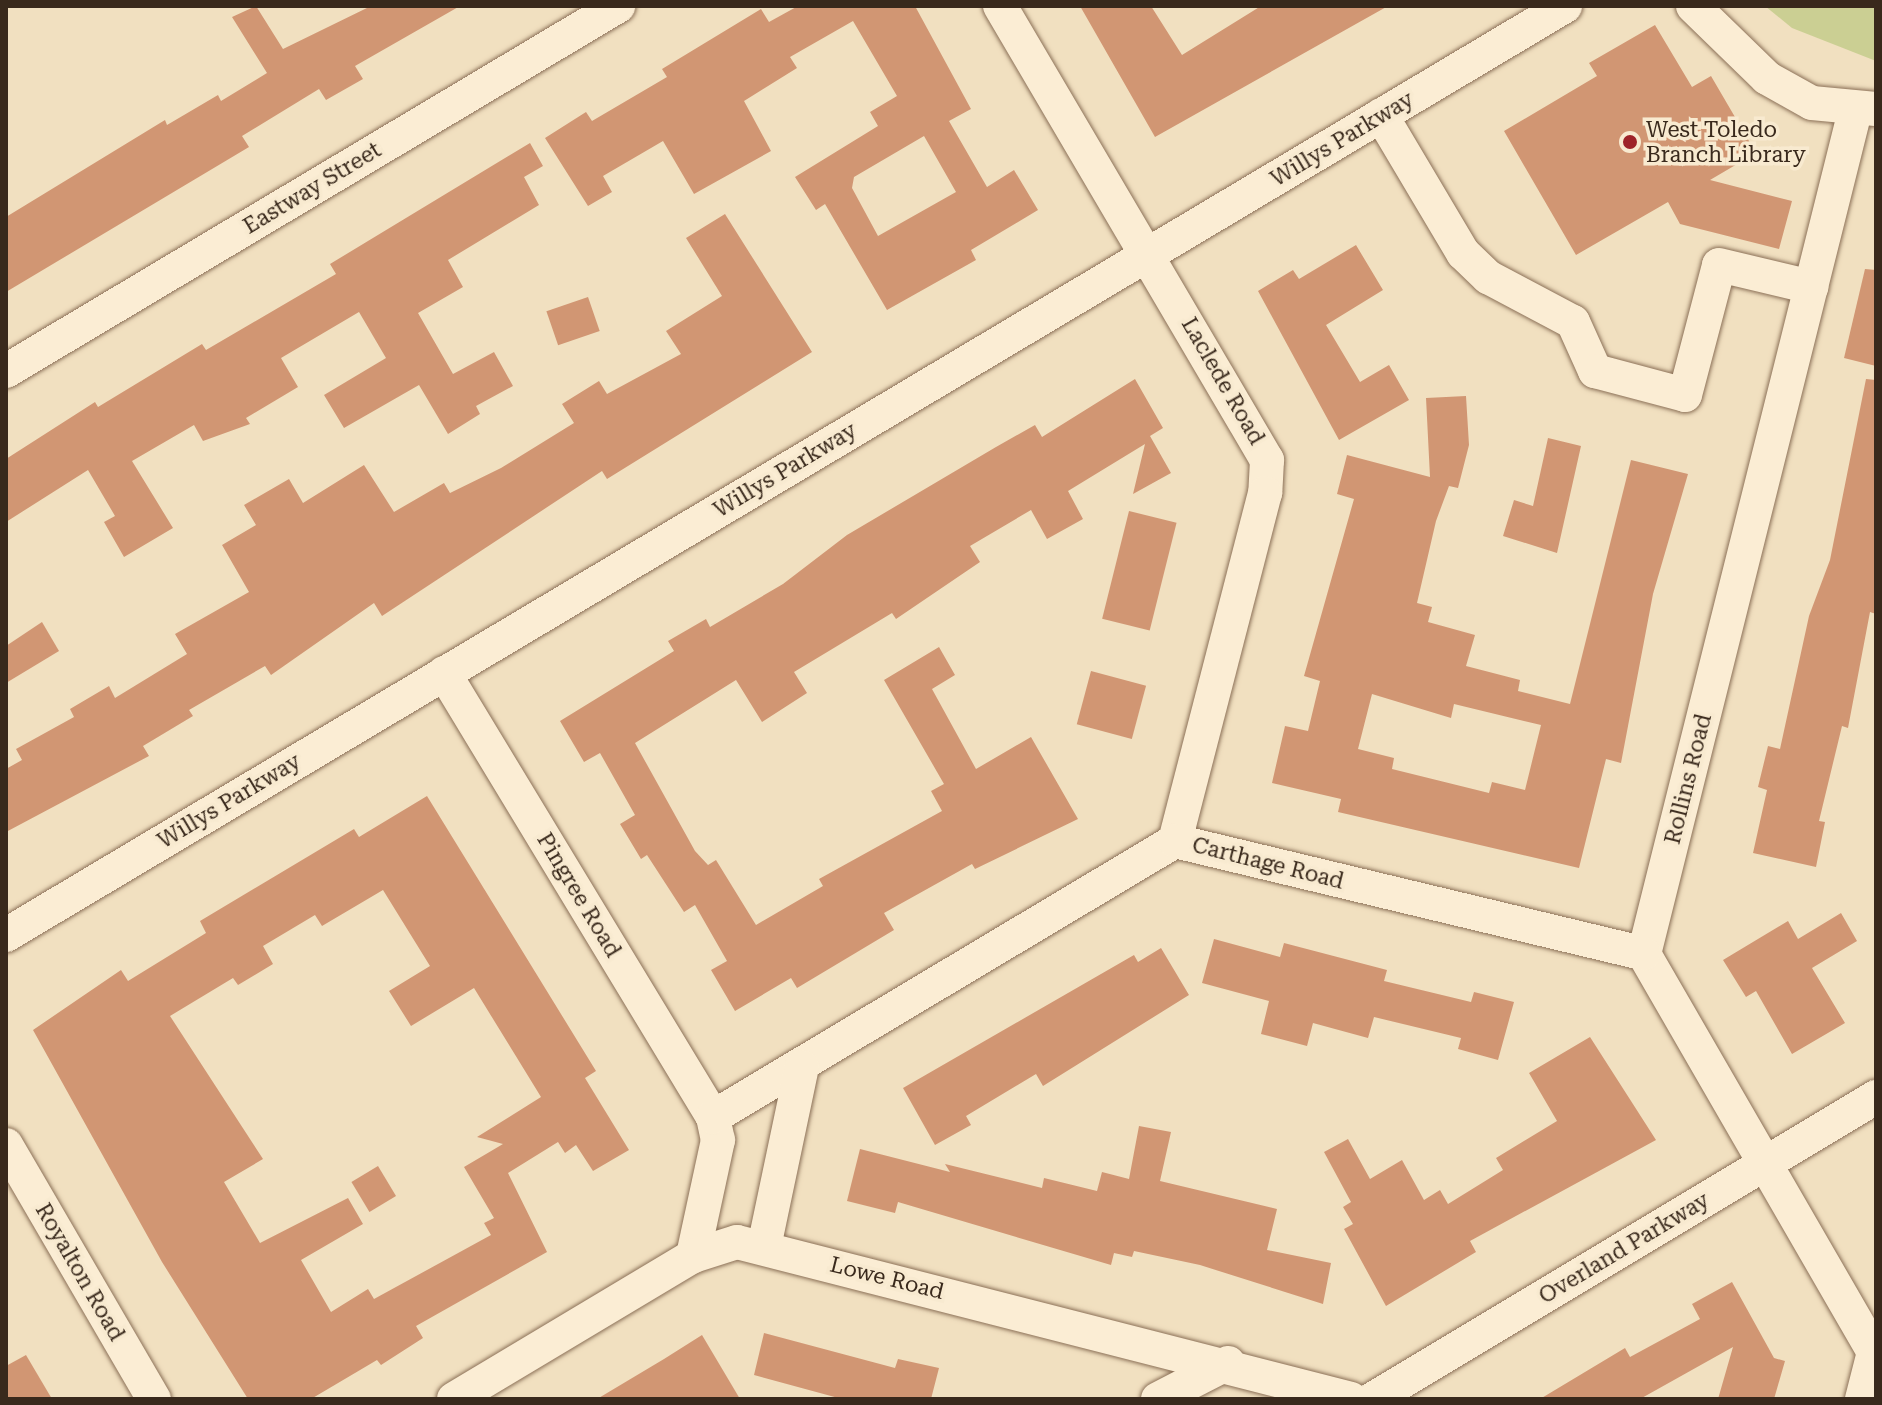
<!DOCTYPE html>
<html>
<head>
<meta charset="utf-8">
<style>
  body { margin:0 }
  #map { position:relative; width:1882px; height:1405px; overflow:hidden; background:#f1e0c0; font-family:"Roboto Serif",serif }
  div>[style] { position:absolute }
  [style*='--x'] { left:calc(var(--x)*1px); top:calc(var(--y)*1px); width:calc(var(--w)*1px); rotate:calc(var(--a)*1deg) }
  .green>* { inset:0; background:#cbcf93 }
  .building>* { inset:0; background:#d19673; transform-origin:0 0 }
  .roads { filter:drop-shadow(0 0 2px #8b7057) drop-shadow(0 0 2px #8b7057) }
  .minor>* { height:34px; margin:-17px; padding:0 17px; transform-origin:17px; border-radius:17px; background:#fbedd4 }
  .dots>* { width:22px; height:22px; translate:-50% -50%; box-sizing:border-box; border:4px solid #f8ead0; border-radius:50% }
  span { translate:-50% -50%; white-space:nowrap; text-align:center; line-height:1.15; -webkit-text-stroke:7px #f8ead0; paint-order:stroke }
  .poi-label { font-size:22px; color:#39291c }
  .left { translate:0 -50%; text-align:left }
  .street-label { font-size:22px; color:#39291c }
  .frame { position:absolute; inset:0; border:8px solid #39291c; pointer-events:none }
</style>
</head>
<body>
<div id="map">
  <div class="green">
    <i style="clip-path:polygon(1765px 6px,1876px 6px,1876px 61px,1792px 28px)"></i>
  </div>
  <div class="building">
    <i style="clip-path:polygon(256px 6px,283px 49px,371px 6px,460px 6px,355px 66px,363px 79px,326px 100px,319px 89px,242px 136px,249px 147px,6px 292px,6px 217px,165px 120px,167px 125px,218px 95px,221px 101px,267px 73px,232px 17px)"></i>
    <i style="clip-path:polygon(evenodd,798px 6px,915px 6px,971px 109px,949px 121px,987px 187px,1014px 170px,1038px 210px,971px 250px,976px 260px,887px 310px,825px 204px,816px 210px,795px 177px,878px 126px,870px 112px,897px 96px,853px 21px,790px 57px,797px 68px,744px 101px,771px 151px,694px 194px,663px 141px,603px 176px,612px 192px,588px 206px,545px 138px,586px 112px,592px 121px,667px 77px,662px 69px,761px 9px,769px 22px,798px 6px,924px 136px,956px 192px,878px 236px,852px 188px,854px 177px,924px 136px)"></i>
    <i style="clip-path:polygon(1080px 6px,1151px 6px,1182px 55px,1261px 6px,1388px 6px,1155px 137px)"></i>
    <i style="clip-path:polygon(1655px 25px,1692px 87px,1711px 76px,1756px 153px,1710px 180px,1792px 201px,1779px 249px,1680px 224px,1668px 202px,1576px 255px,1504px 131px,1597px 76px,1589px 63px)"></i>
    <i style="clip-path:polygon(530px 143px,543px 166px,524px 177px,539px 205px,448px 260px,463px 287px,418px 313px,453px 374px,494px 352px,513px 386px,476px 406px,480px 414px,448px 434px,419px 385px,344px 428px,324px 395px,386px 358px,359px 312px,281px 358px,298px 387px,246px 418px,250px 424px,203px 441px,194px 425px,132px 461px,173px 528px,124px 557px,104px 522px,115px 516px,88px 470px,6px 522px,6px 459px,95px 402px,98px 407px,202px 344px,206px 350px,336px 274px,330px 264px)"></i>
    <i style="clip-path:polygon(725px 214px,812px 352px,607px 479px,602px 471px,382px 616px,374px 603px,271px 675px,265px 666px,189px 710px,193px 716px,143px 746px,149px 756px,6px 832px,6px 769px,22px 760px,16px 749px,74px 717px,70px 709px,109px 686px,115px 698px,187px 654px,175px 634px,249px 592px,222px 545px,256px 525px,244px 505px,289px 479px,303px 503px,364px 465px,394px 512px,444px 483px,450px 493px,501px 468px,574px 423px,562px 404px,599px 381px,607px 394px,681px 354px,666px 331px,722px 296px,686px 238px)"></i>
    <i style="clip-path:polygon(1356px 245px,1383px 290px,1326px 325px,1360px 382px,1389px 365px,1409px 400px,1339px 440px,1258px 291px,1293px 270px,1299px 279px)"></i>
    <i style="clip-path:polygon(1865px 269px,1876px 270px,1876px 366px,1844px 358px)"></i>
    <i style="left:588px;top:297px;width:36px;height:44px;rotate:71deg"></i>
    <i style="clip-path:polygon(1135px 379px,1163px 428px,1150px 436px,1171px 473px,1133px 494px,1145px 444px,1068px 491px,1083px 519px,1047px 539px,1031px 510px,970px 546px,980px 562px,896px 619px,892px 613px,794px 672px,807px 693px,762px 722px,736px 680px,635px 743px,695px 851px,708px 865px,716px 860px,756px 925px,823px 886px,819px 879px,942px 811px,931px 791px,944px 784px,884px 680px,939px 647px,955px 675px,932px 689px,976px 769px,1031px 737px,1078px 819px,975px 869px,972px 864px,884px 913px,894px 930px,797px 988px,791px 978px,735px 1011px,711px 970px,727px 961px,695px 905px,684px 912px,647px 855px,641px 859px,620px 824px,635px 815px,600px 753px,584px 762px,560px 721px,674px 651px,668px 641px,706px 619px,710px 627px,783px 584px,847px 535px,996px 447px,1035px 425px,1042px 437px)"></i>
    <i style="clip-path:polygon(1866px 379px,1876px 380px,1876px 614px,1870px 612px,1848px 728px,1842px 726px,1819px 821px,1825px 822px,1816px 867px,1753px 853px,1767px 790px,1758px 787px,1768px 746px,1780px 749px,1809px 616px,1830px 560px)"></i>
    <i style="clip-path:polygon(evenodd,1466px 396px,1469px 445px,1458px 488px,1449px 486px,1436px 521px,1417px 603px,1432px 607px,1428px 622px,1475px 635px,1466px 666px,1520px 680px,1518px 691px,1570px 704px,1631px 460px,1688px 474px,1653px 594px,1621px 763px,1606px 759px,1579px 868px,1338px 812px,1341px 799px,1272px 783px,1285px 726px,1308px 731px,1320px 681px,1304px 676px,1354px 499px,1337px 494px,1347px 455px,1430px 477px,1426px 398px,1466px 396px,1372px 694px,1451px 718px,1454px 704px,1541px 725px,1525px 790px,1492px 782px,1489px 793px,1392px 769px,1394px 758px,1358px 749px,1372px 694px)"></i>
    <i style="clip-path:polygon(1548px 438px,1581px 446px,1557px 553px,1503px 536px,1514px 500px,1533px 506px)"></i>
    <i style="left:1129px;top:511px;width:49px;height:111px;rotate:14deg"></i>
    <i style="clip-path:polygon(42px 622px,59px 651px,6px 683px,6px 646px)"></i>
    <i style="left:1091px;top:671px;width:57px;height:55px;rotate:15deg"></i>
    <i style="clip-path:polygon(evenodd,427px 796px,596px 1071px,585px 1078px,629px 1150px,593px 1171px,576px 1145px,565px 1153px,558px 1142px,508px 1173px,547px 1252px,416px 1326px,423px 1338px,381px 1365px,377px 1360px,311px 1399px,248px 1399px,162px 1262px,33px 1030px,121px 970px,128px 981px,206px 933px,200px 921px,354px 829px,359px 837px,427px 796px,383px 890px,430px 966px,389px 991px,411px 1026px,474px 988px,541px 1097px,477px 1137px,503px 1144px,464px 1167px,494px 1218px,484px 1223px,491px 1235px,374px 1299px,368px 1289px,331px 1312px,301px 1260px,363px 1224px,348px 1198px,260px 1243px,224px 1182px,263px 1159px,170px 1016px,233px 978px,238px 985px,273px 964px,263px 946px,315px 915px,322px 926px,383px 890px)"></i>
    <i style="clip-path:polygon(1841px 913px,1857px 941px,1812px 968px,1845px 1023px,1792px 1054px,1756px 991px,1746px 997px,1723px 960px,1788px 921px,1798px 939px)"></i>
    <i style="clip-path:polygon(1214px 939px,1280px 957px,1284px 943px,1387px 970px,1384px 981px,1471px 1002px,1474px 992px,1514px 1002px,1498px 1060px,1458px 1049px,1461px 1038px,1374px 1017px,1368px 1038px,1313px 1023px,1307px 1046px,1261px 1034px,1269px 1001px,1202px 983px)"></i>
    <i style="clip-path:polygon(1161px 948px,1189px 995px,1043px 1086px,1036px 1074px,966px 1116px,971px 1125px,935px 1145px,903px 1088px,1134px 955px,1138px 962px)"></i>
    <i style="clip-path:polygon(1590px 1037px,1656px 1140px,1470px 1241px,1476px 1252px,1386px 1306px,1344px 1229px,1353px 1224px,1343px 1207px,1351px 1202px,1324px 1152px,1348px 1139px,1370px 1179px,1402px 1160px,1424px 1200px,1440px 1190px,1448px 1204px,1503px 1170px,1496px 1158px,1557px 1121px,1529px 1073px)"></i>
    <i style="clip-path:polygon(1139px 1126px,1171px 1132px,1160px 1181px,1277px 1209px,1267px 1250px,1331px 1263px,1323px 1304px,1200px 1265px,1134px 1251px,1132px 1257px,1114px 1253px,1111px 1265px,898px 1202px,895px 1213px,847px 1201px,860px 1149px,950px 1172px,945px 1164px,1042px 1188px,1044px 1178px,1097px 1191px,1102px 1172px,1129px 1179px)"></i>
    <i style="left:378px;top:1166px;width:35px;height:31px;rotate:59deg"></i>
    <i style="clip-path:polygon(1732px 1282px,1774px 1358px,1785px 1361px,1774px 1399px,1718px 1399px,1733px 1347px,1640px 1399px,1540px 1399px,1625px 1348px,1630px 1357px,1700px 1319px,1692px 1304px)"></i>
    <i style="clip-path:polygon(764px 1333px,895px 1368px,898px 1359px,939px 1368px,931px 1399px,842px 1399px,754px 1375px)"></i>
    <i style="clip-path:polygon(702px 1335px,740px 1399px,597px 1399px,664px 1359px)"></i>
    <i style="clip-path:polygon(26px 1355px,52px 1399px,6px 1399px,6px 1366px)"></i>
  </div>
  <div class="roads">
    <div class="minor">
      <i style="--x:1000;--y:6;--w:527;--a:59.54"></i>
      <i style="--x:1267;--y:460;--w:33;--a:93"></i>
      <i style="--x:1265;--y:493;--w:359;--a:104.5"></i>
      <i style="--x:1693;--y:6;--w:103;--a:44.2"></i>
      <i style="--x:1767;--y:78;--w:51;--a:29.1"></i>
      <i style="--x:1812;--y:103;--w:64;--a:5.4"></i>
      <i style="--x:1855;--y:111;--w:869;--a:104.05"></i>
      <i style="--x:1644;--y:954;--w:460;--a:60"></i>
      <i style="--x:1874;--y:1352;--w:49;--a:104.3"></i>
      <i style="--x:1381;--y:115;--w:161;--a:59.3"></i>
      <i style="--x:1463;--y:253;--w:35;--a:44"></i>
      <i style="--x:1488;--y:277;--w:96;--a:27.9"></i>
      <i style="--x:1573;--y:322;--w:54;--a:65.8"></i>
      <i style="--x:1595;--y:371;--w:93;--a:14.9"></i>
      <i style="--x:1685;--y:395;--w:134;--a:-75.3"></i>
      <i style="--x:1719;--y:265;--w:95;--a:13.4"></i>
      <i style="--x:6;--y:371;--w:713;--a:-30.81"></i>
      <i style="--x:444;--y:673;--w:519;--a:58.79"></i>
      <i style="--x:713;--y:1117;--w:24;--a:78"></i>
      <i style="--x:718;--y:1140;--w:119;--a:102.2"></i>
      <i style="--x:6;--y:935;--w:1815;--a:-30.79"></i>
      <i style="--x:713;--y:1117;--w:538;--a:-30.85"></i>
      <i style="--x:1175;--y:841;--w:482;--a:13.5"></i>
      <i style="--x:6;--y:1145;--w:294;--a:59.8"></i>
      <i style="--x:764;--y:1247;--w:184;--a:-78.1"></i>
      <i style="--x:454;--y:1399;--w:279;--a:-30.9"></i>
      <i style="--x:693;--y:1256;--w:46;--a:-17.7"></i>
      <i style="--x:737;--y:1242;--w:634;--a:14.34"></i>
      <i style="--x:1158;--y:1399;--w:79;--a:-27.2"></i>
      <i style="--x:1373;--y:1399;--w:587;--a:-30.98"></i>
    </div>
  </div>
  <div class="dots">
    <i style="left:1630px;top:142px;background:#9e2329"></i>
  </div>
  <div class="poi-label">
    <span class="left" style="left:1646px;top:142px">West Toledo<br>Branch Library</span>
  </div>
  <div class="street-label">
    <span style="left:1342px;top:139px;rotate:-31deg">Willys Parkway</span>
    <span style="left:312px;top:188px;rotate:-31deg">Eastway Street</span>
    <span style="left:1223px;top:381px;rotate:60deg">Laclede Road</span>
    <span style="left:785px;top:470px;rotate:-31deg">Willys Parkway</span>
    <span style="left:1688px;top:779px;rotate:-76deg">Rollins Road</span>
    <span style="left:229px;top:801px;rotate:-31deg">Willys Parkway</span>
    <span style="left:1268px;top:863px;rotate:14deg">Carthage Road</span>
    <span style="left:579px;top:895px;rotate:59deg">Pingree Road</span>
    <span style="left:1624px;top:1248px;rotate:-31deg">Overland Parkway</span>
    <span style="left:80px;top:1272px;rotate:60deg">Royalton Road</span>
    <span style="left:887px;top:1278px;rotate:14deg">Lowe Road</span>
  </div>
  <div class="frame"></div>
</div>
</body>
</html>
